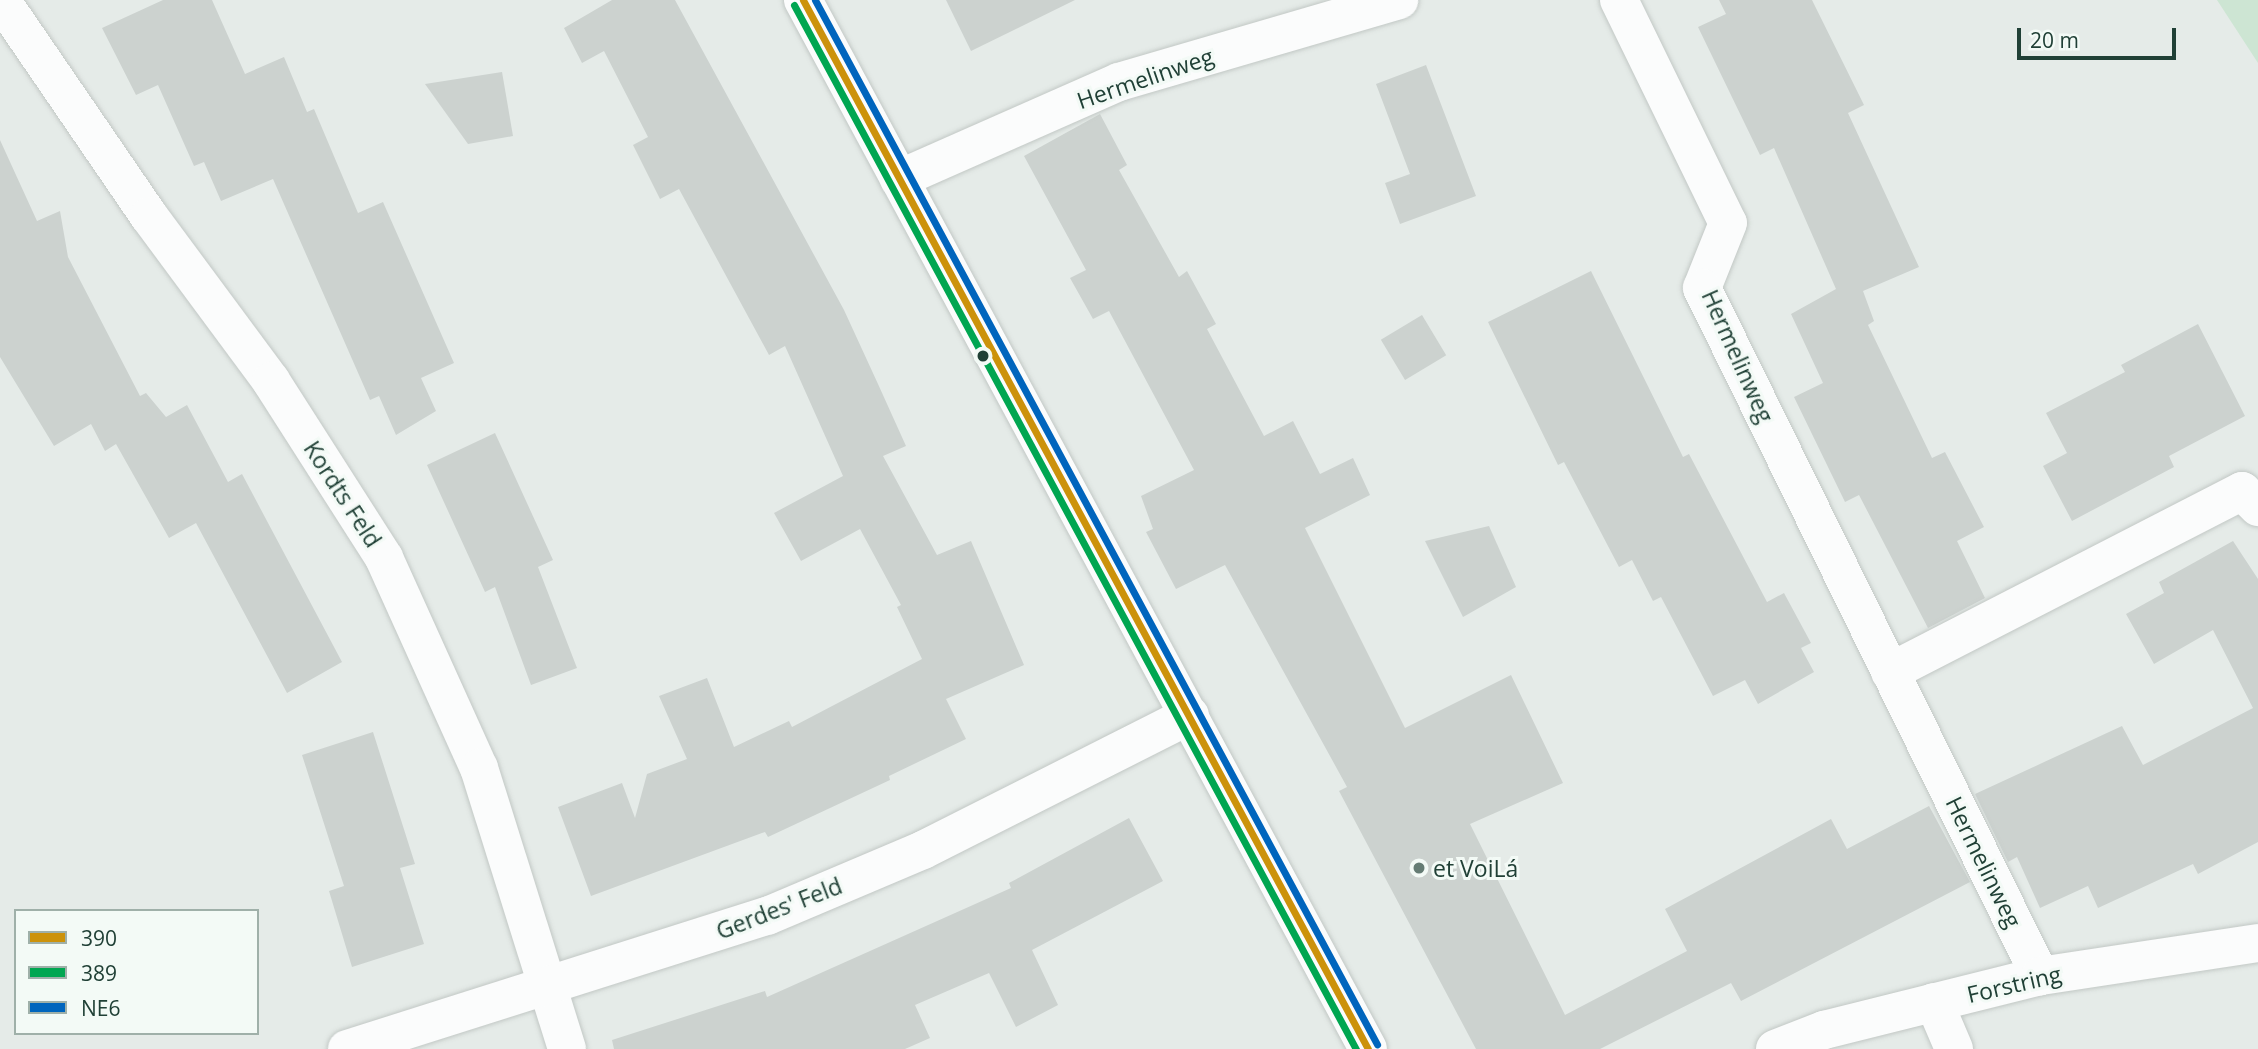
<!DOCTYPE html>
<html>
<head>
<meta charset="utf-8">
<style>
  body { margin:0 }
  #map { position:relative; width:2258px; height:1049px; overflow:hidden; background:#e5ebe8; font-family:"Open Sans",sans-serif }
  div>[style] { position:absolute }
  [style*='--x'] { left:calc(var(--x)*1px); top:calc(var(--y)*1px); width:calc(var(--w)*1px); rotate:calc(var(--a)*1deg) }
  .green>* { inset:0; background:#cde5d3 }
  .building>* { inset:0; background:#ccd2cf; transform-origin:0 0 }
  .roads { filter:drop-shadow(0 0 2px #c2c8c5) drop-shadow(0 0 2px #c2c8c5) }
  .minor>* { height:38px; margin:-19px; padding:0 19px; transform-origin:19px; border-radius:19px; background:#fbfcfc }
  .tertiary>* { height:38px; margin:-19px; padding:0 19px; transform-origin:19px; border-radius:19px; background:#fbfcfc }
  .bus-1>* { height:7px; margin:-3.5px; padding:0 3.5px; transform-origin:3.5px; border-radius:3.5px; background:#cc920b }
  .bus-2>* { height:7px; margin:-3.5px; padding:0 3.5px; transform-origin:3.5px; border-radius:3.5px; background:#00a651 }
  .bus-3>* { height:7px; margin:-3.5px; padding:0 3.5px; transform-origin:3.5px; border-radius:3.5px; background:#0065bd }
  .dots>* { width:19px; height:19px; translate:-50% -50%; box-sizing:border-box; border:4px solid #f3faf6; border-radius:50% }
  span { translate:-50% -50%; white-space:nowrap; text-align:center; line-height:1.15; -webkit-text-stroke:6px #f3faf6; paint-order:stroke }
  .street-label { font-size:23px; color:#204036 }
  .poi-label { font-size:23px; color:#204036 }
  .left { translate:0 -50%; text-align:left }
  .legend { position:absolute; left:14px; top:909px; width:245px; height:126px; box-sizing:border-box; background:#f3faf6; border:2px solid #9fb0a9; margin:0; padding:9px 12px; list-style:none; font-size:21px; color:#204036 }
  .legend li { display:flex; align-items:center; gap:14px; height:35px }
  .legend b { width:35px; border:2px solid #9fb0a9 }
  .scale { position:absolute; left:2017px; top:28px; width:159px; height:32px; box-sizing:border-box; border:4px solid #204036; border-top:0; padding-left:9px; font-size:21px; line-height:24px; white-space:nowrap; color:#204036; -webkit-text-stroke:5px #f3faf6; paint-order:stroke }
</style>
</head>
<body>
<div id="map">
  <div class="green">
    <i style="clip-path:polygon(2217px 0,2258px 0,2258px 63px)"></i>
  </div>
  <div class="building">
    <i style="clip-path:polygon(163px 0,212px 0,245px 74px,284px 57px,307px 112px,314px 109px,358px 213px,383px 202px,454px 363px,421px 378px,436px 411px,396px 435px,379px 396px,370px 400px,273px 179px,221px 201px,204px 162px,194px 166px,158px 85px,136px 95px,102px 28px)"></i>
    <i style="clip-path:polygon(612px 0,675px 0,844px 310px,878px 384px,906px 446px,883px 456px,937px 555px,971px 541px,1024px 665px,946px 699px,966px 739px,889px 776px,890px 780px,768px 837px,765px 832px,591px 896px,558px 807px,622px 783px,635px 818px,647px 774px,687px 759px,659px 696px,707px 678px,734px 747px,789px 721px,792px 727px,922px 659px,897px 607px,901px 605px,860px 529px,801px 561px,774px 513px,843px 476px,785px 346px,769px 355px,679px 189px,660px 199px,633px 145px,648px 137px,604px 51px,582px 63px,564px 28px)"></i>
    <i style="clip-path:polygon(946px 0,1075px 0,971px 51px)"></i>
    <i style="clip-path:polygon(1719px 0,1812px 0,1864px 105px,1848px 113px,1919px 267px,1863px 291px,1874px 321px,1868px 325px,1932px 458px,1945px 452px,1984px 527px,1957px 541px,1985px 598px,1928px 628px,1859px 495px,1845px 502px,1794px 397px,1823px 383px,1791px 314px,1836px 289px,1774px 148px,1760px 155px,1698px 27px,1726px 14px)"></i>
    <i style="clip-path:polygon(1426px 65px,1476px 196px,1400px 224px,1385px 183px,1410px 174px,1376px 84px)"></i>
    <i style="clip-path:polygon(502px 72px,513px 136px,468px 144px,425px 84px)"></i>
    <i style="clip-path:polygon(1100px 114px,1127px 165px,1119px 170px,1179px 277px,1187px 271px,1216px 324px,1207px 329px,1264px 436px,1293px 421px,1320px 474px,1353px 458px,1370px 495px,1305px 528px,1405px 728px,1511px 675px,1563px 783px,1470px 824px,1565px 1015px,1687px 951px,1665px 909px,1831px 819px,1847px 849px,1929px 806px,1970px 882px,1741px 1001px,1731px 983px,1600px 1049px,1476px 1049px,1339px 791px,1347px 787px,1225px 565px,1176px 589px,1146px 532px,1153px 529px,1141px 496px,1194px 470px,1109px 311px,1093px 319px,1070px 278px,1086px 270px,1024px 156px)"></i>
    <i style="clip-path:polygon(0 140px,37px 221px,60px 211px,68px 257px,140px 396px,146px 393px,166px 417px,187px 405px,228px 482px,242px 474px,342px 662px,287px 693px,196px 523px,169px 538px,116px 444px,105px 451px,91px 424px,54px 446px,0 357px)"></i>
    <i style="clip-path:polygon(1591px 271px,1683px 457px,1689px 454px,1767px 602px,1784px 593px,1811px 643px,1801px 648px,1814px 672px,1758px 704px,1745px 680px,1713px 696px,1661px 597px,1653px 601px,1632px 560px,1619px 567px,1564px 462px,1558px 465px,1488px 322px)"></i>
    <i style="left:1422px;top:315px;width:47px;height:48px;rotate:59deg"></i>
    <i style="clip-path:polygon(2198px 324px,2245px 416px,2169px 456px,2174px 467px,2072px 521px,2043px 466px,2067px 453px,2046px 413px,2125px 372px,2121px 365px)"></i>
    <i style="clip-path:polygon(495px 433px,553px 560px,538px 567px,577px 668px,531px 685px,495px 587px,485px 592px,427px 465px)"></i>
    <i style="clip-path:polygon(1489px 526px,1516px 587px,1463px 617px,1425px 541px)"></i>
    <i style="clip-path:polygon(2233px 541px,2258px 579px,2258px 842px,2198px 874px,2193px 864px,2098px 908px,2088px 886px,2040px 908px,2017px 857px,2008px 862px,1975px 794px,2122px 726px,2143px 765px,2253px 708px,2213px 630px,2154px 664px,2126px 614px,2164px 593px,2159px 582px)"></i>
    <i style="clip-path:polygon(373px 732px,415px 864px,400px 868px,424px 944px,352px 967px,329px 891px,344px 886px,302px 755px)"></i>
    <i style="clip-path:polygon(1129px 818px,1163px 881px,1032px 950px,1058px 1005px,1016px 1027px,989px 973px,915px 1005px,930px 1038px,905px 1049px,614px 1049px,612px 1040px,765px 991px,767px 997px,1011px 888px,1009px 883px)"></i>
  </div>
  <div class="roads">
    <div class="minor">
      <i style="--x:1;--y:0;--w:262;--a:55.6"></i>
      <i style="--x:149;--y:216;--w:205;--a:53.5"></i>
      <i style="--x:271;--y:381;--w:210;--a:57.4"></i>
      <i style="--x:384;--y:558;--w:230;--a:65.7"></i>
      <i style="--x:479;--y:768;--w:294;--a:72.6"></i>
      <i style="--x:1619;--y:0;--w:248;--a:64"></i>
      <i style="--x:1728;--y:223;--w:70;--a:111.8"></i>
      <i style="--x:1702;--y:288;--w:767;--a:63.84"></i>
      <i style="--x:899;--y:179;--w:240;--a:-23.8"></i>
      <i style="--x:1119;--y:82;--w:292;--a:-16.3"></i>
      <i style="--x:1890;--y:672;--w:396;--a:-27.2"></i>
      <i style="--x:2242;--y:491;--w:23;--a:45"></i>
      <i style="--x:1934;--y:1002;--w:51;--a:66.9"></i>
      <i style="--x:347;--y:1049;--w:441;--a:-17.6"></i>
      <i style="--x:767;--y:916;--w:169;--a:-22.9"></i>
      <i style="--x:923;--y:850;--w:299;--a:-26.8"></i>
      <i style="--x:1775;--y:1049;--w:53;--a:-21.2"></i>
      <i style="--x:1824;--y:1030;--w:223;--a:-14"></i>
      <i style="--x:2040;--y:976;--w:220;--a:-8.6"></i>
    </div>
    <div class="tertiary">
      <i style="--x:803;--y:0;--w:1191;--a:61.69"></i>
    </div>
  </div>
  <div class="bus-1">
    <i style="--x:803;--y:0;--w:1191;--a:61.69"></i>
  </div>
  <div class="bus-2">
    <i style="--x:794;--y:5;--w:1186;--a:61.71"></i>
  </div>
  <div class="bus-3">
    <i style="--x:815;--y:0;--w:1186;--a:61.71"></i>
  </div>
  <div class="dots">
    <i style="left:983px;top:356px;background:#204036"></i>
    <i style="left:1419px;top:868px;background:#657c74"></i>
  </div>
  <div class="street-label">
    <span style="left:1145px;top:78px;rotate:-19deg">Hermelinweg</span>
    <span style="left:1738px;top:356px;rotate:66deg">Hermelinweg</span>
    <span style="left:343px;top:494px;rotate:57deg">Kordts Feld</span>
    <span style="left:1984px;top:862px;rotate:64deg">Hermelinweg</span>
    <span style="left:779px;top:908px;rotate:-21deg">Gerdes' Feld</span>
    <span style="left:2014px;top:984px;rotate:-13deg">Forstring</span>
  </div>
  <div class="poi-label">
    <span class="left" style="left:1433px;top:868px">et VoiLá</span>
  </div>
  <ul class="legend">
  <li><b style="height:9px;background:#cc920b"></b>390</li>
  <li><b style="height:9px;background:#00a651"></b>389</li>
  <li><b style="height:9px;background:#0065bd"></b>NE6</li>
  </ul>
  <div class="scale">20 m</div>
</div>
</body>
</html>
